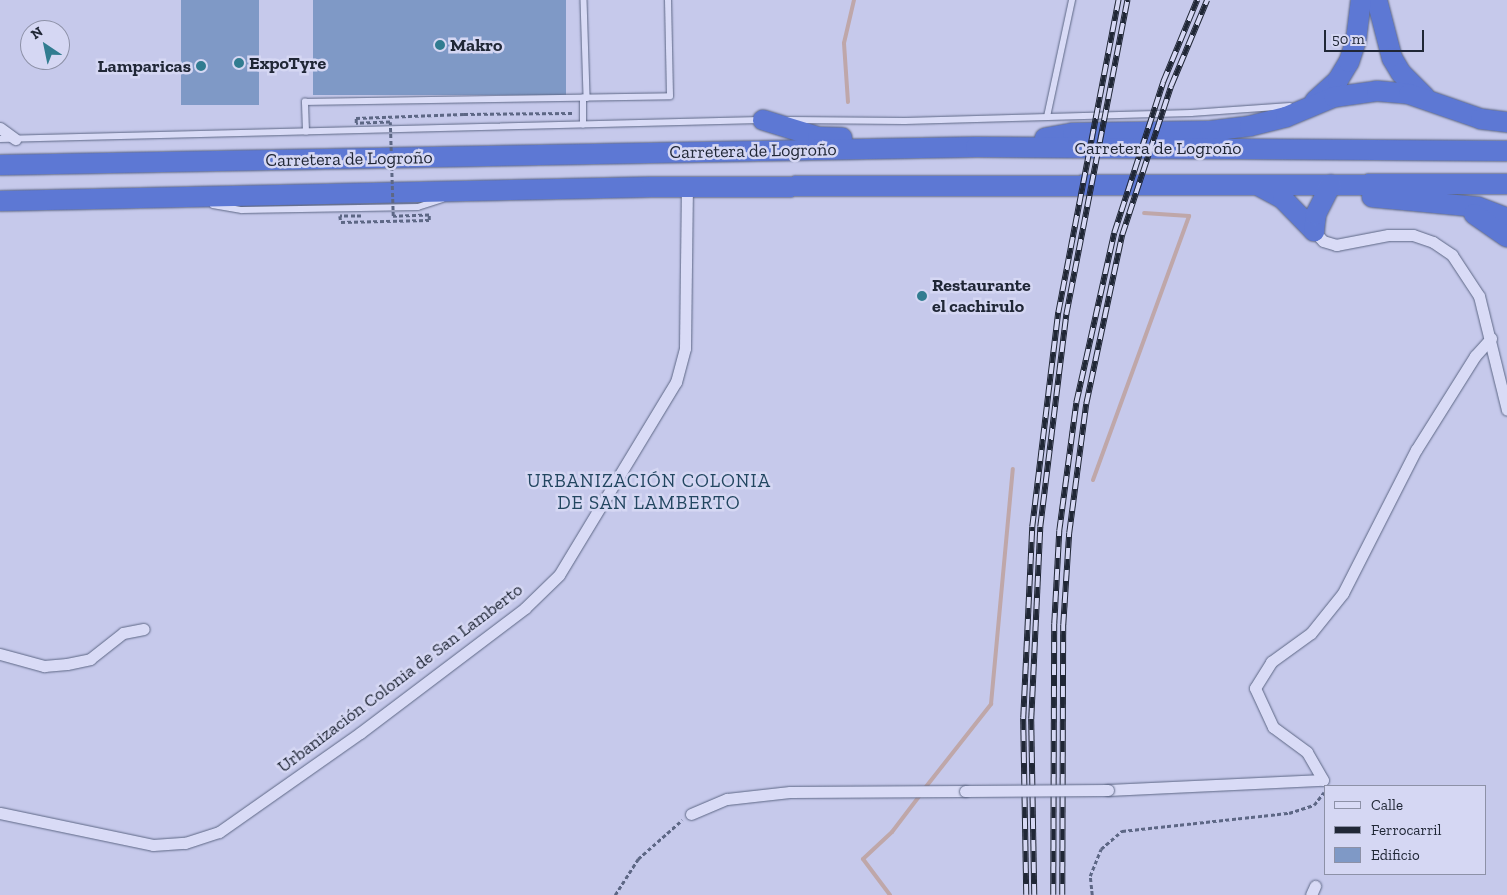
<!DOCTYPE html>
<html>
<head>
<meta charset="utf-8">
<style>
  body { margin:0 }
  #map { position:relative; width:1507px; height:895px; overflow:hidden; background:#c6c9eb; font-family:"Zilla Slab",serif }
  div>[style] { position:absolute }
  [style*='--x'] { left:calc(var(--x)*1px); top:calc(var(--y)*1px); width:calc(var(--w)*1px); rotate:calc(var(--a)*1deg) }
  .stream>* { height:4px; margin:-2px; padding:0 2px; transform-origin:2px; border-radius:2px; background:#bfa7a9 }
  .building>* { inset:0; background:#7f99c6; transform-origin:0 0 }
  .path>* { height:2.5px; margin-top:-1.25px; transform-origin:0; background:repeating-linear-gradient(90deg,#5d6785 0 4px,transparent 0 6.5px) }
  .roads { filter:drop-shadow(0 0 1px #5d6785) drop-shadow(0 0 1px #5d6785) }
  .lane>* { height:5.5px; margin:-2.75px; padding:0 2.75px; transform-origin:2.75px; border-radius:2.75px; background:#d9dbf6 }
  .street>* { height:11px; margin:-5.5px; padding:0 5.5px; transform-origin:5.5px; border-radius:5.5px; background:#d9dbf6 }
  .highway>* { height:20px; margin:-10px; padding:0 10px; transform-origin:10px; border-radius:10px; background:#5d78d4 }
  .rail>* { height:5.5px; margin-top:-2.75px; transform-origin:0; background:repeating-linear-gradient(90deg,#d5d7f3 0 11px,#202736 0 22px); box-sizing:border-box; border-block:1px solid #202736 }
  .path-bridge>* { height:2.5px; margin-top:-1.25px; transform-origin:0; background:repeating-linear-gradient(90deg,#5d6785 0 4px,transparent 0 6.5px) }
  .bridges { filter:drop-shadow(0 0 1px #5d6785) drop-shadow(0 0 1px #5d6785) }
  .street-bridge>* { height:11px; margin:-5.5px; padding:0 5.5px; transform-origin:5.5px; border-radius:5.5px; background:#d9dbf6 }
  .dots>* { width:14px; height:14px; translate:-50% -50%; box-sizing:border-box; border:2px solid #d5d7f3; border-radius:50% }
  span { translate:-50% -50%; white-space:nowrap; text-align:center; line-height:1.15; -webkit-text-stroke:5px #d5d7f3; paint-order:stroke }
  .poi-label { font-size:18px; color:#202736; font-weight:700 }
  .left { translate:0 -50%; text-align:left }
  .right { translate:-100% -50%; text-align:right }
  .street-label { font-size:18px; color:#202736 }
  .neighbourhood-label { font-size:19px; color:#224660; letter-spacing:1px }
  .legend { position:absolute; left:1324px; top:785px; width:162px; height:90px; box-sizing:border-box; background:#d5d7f3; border:1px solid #8d91a7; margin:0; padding:6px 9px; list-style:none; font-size:15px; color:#202736 }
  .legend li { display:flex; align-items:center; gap:10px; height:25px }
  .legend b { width:25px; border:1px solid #8d91a7 }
  .north { position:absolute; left:20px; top:20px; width:50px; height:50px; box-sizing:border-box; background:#d5d7f3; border:1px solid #8d91a7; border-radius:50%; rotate:326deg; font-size:14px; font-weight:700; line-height:20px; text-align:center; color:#202736 }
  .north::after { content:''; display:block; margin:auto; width:18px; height:22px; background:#317c90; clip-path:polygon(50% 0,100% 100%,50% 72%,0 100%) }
  .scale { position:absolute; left:1324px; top:30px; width:100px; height:22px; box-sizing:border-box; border:2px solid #202736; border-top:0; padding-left:6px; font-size:15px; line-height:18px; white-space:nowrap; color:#202736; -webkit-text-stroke:4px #d5d7f3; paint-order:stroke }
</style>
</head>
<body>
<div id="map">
  <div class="stream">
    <i style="--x:848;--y:102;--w:59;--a:-93.9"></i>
    <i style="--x:844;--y:43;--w:44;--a:-76.9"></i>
    <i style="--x:1093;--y:480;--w:281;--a:-70"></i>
    <i style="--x:1189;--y:216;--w:45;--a:-176.2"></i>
    <i style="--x:925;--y:788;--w:107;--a:-51.8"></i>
    <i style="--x:991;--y:704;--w:236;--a:-84.7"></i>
    <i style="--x:890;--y:895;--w:45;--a:-126.9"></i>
    <i style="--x:863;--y:859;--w:40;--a:-43"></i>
    <i style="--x:892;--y:832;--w:48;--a:-52.7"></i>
  </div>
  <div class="building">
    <i style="left:181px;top:0;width:78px;height:105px"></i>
    <i style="left:313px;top:0;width:253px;height:95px"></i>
  </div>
  <div class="path">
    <i style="--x:464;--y:114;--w:110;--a:-0.5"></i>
    <i style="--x:615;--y:895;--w:43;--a:-57.4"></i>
    <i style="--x:638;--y:859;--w:59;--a:-41.6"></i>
    <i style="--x:1092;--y:895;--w:19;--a:-96"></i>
    <i style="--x:1090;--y:876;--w:29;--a:-68"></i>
    <i style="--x:1101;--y:849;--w:28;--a:-41"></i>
    <i style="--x:1122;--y:831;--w:168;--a:-6.2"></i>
    <i style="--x:1289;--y:813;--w:26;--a:-18"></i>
    <i style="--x:1314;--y:805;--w:16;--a:-52"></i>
  </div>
  <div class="roads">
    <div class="lane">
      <i style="--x:584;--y:0;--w:98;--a:88.2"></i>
      <i style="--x:1047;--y:117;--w:120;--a:-77.9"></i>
      <i style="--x:789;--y:120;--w:116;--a:0.5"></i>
      <i style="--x:905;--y:121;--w:286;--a:-1.6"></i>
      <i style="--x:1191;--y:113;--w:99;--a:-4"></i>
      <i style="--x:583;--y:125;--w:27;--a:-90"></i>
      <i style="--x:306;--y:132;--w:30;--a:-92"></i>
      <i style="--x:305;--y:102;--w:365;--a:-0.9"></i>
      <i style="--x:670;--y:96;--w:96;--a:-91.2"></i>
      <i style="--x:0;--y:139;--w:760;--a:-1.43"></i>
      <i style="--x:213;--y:205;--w:29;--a:10"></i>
      <i style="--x:242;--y:210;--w:176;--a:-1"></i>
      <i style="--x:418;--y:207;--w:25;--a:-18"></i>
    </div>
    <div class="street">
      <i style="--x:0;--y:128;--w:19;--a:36"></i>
      <i style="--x:1314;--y:231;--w:13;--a:48"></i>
      <i style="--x:1323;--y:241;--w:14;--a:17"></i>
      <i style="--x:1336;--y:245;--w:53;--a:-10.9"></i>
      <i style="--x:1388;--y:235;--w:25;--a:0"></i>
      <i style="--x:1413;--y:235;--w:21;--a:19"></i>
      <i style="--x:1433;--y:242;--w:23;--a:34"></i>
      <i style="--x:1452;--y:255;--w:49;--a:56.6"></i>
      <i style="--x:1479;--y:296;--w:117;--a:76.2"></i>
      <i style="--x:0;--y:654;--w:46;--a:15.3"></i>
      <i style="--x:44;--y:666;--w:23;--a:-5"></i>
      <i style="--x:67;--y:664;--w:24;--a:-12"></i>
      <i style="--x:90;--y:659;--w:42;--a:-38.2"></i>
      <i style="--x:123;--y:633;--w:21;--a:-11"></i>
      <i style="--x:1108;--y:790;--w:215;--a:-2.7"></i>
      <i style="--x:1323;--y:780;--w:32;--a:-120"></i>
      <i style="--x:1307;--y:752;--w:42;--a:-143.7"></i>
      <i style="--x:1273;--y:727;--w:43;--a:-114.8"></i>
      <i style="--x:1255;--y:688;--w:31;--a:-58"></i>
      <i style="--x:1271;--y:662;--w:49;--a:-35.9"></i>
      <i style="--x:1311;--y:633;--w:51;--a:-51.3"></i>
      <i style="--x:1343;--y:593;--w:161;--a:-63"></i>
      <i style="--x:1416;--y:450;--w:111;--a:-57.9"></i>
      <i style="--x:1475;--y:356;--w:24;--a:-48"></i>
      <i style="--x:0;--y:813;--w:156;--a:11.8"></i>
      <i style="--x:153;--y:845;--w:32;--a:-4"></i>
      <i style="--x:185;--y:843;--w:36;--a:-18"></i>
      <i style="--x:219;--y:832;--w:172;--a:-35.1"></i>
      <i style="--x:360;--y:733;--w:207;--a:-37.1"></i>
      <i style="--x:525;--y:608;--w:47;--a:-44.1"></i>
      <i style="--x:559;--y:575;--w:226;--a:-58.8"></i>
      <i style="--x:676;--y:382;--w:35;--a:-75"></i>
      <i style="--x:685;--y:348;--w:162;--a:-89.3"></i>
      <i style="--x:691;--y:814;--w:39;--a:-23"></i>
      <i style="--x:727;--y:799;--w:63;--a:-6.3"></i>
      <i style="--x:790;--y:792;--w:175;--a:-0.3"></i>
      <i style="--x:1311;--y:895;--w:10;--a:-66"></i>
    </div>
    <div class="highway">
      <i style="--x:1377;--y:0;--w:60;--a:75.5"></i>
      <i style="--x:1392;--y:58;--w:17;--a:59"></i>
      <i style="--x:1401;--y:73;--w:34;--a:45"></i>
      <i style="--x:1315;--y:101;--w:31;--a:-42"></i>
      <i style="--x:1338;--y:80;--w:21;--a:-59"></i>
      <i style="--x:1349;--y:62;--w:23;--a:-72"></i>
      <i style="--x:1356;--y:40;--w:40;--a:-82.9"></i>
      <i style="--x:763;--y:120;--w:58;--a:17.2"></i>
      <i style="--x:818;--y:137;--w:24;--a:2"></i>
      <i style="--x:1045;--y:138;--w:28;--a:-10"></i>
      <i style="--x:1073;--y:133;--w:137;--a:-0.8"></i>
      <i style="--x:1210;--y:131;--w:40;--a:-7.1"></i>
      <i style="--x:1250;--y:126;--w:37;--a:-14"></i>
      <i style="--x:1286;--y:117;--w:52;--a:-22.6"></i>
      <i style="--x:1334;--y:97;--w:43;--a:-7.9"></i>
      <i style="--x:1377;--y:91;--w:32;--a:5"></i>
      <i style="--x:1409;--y:94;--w:76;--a:19.1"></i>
      <i style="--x:1481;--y:119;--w:26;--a:7"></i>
      <i style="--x:0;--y:165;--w:976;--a:-1.06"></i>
      <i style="--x:976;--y:147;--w:531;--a:0.43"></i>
      <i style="--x:1259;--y:186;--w:27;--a:28"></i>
      <i style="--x:1283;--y:199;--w:45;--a:45.9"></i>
      <i style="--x:1372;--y:197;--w:106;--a:5.4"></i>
      <i style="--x:1478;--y:207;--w:31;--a:21"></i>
      <i style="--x:0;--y:201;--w:651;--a:-1.23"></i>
      <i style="--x:651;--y:187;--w:856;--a:-0.2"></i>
      <i style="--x:1474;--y:214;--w:40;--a:34.9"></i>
      <i style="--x:1314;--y:231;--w:17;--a:-83"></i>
      <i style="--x:1316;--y:214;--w:33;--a:-63"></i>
    </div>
  </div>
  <div class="rail">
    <i style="--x:1026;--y:895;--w:177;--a:-91"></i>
    <i style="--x:1023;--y:718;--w:191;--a:-87.3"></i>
    <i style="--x:1032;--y:527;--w:216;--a:-83.1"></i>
    <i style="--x:1058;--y:313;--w:319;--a:-79.1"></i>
    <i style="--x:1034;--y:895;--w:176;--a:-91"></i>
    <i style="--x:1031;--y:719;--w:192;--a:-87.3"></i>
    <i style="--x:1040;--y:527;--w:214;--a:-83"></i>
    <i style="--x:1066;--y:315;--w:321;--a:-79"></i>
    <i style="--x:1053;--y:895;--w:271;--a:-89.8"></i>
    <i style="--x:1054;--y:624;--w:93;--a:-86.9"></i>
    <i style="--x:1059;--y:531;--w:129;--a:-82.4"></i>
    <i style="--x:1076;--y:403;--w:174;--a:-77.4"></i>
    <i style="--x:1114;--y:233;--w:159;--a:-72"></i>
    <i style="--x:1163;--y:82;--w:89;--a:-67.5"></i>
    <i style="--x:1062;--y:895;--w:270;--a:-89.8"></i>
    <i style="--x:1063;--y:625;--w:92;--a:-86.3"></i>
    <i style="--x:1069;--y:533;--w:130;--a:-82.5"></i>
    <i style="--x:1086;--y:404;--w:173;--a:-78"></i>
    <i style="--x:1122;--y:235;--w:157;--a:-71.8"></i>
    <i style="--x:1171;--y:86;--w:93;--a:-67.3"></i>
  </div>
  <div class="path-bridge">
    <i style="--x:361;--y:216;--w:21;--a:180"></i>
    <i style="--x:340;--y:216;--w:6;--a:81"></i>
    <i style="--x:341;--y:222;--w:88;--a:-1.3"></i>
    <i style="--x:429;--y:220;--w:5;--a:-90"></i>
    <i style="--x:429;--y:215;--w:36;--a:178"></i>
    <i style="--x:393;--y:216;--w:94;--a:-91.8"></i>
    <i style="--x:390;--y:122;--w:34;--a:178"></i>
    <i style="--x:356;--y:123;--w:5;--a:-90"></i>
    <i style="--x:356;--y:118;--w:108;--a:-2.1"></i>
  </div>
  <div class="bridges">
    <div class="street-bridge">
      <i style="--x:965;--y:791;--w:143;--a:-0.4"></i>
    </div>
  </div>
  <div class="dots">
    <i style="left:440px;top:45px;background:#317c90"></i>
    <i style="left:239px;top:63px;background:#317c90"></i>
    <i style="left:201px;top:66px;background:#317c90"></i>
    <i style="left:922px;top:296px;background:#317c90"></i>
  </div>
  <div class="poi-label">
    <span class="left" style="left:450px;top:45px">Makro</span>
    <span class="left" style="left:249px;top:63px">ExpoTyre</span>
    <span class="right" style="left:191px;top:66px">Lamparicas</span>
    <span class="left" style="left:932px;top:296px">Restaurante<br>el cachirulo</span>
  </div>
  <div class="street-label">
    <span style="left:1158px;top:148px">Carretera de Logroño</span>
    <span style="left:753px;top:151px;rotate:-1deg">Carretera de Logroño</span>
    <span style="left:349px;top:159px;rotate:-1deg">Carretera de Logroño</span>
    <span style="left:400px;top:678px;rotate:-37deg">Urbanización Colonia de San Lamberto</span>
  </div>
  <div class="neighbourhood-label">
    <span style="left:649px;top:492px">URBANIZACIÓN COLONIA<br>DE SAN LAMBERTO</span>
  </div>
  <ul class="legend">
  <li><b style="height:6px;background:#d9dbf6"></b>Calle</li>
  <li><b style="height:6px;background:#202736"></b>Ferrocarril</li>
  <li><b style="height:14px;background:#7f99c6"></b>Edificio</li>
  </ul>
  <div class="north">N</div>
  <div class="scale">50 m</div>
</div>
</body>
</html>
